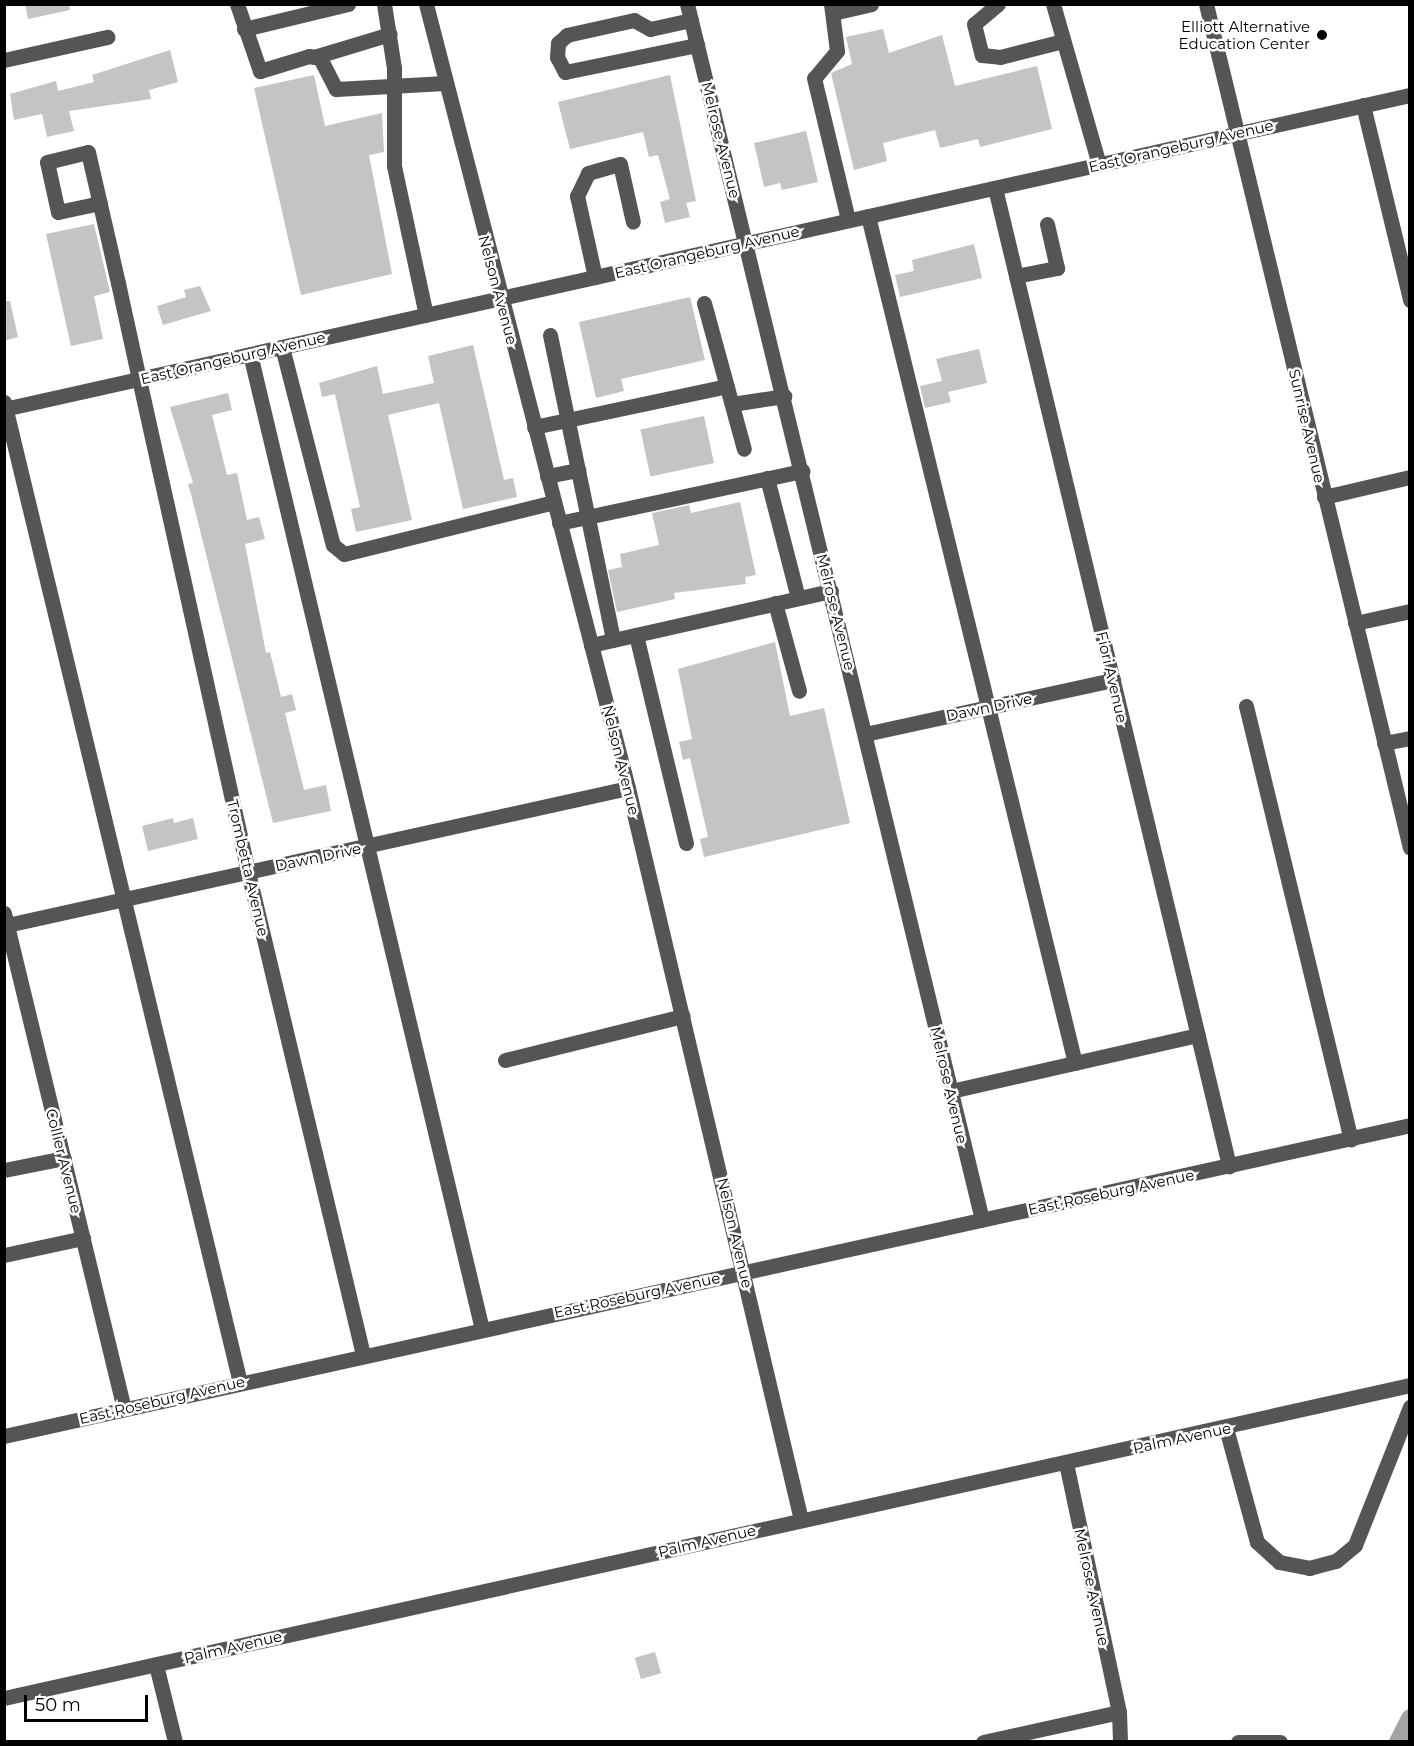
<!DOCTYPE html>
<html>
<head>
<meta charset="utf-8">
<style>
  body { margin:0 }
  #map { position:relative; width:1414px; height:1746px; overflow:hidden; background:#fff; font-family:Montserrat,sans-serif }
  div>[style] { position:absolute }
  [style*='--x'] { left:calc(var(--x)*1px); top:calc(var(--y)*1px); width:calc(var(--w)*1px); rotate:calc(var(--a)*1deg) }
  .canal>* { height:18px; margin:-9px; padding:0 9px; transform-origin:9px; border-radius:9px; background:#a3a3a3 }
  .building>* { inset:0; background:#c4c4c4; transform-origin:0 0 }
  .minor>* { height:15px; margin:-7.5px; padding:0 7.5px; transform-origin:7.5px; border-radius:7.5px; background:#555 }
  .dots>* { width:16px; height:16px; translate:-50% -50%; box-sizing:border-box; border:3px solid #fff; border-radius:50% }
  span { translate:-50% -50%; white-space:nowrap; text-align:center; line-height:1.15; -webkit-text-stroke:5px #fff; paint-order:stroke }
  .poi-label { font-size:15px; color:#000 }
  .right { translate:-100% -50%; text-align:right }
  .street-label { font-size:15px; color:#000 }
  .frame { position:absolute; inset:0; border:6px solid #000; pointer-events:none }
  .scale { position:absolute; left:24px; top:1695px; width:124px; height:27px; box-sizing:border-box; border:3px solid #000; border-top:0; padding-left:8px; font-size:18px; line-height:21px; white-space:nowrap; color:#000; -webkit-text-stroke:4px #fff; paint-order:stroke }
</style>
</head>
<body>
<div id="map">
  <div class="canal">
    <i style="--x:1398;--y:1742;--w:27;--a:-63"></i>
  </div>
  <div class="building">
    <i style="clip-path:polygon(25px 4px,69px 4px,70px 10px,28px 19px)"></i>
    <i style="clip-path:polygon(883px 29px,889px 53px,942px 35px,955px 86px,1037px 66px,1052px 129px,980px 147px,978px 139px,940px 148px,935px 130px,883px 143px,887px 161px,854px 170px,831px 73px,852px 64px,846px 37px)"></i>
    <i style="clip-path:polygon(170px 50px,178px 82px,149px 90px,151px 99px,69px 111px,74px 131px,47px 137px,42px 114px,14px 120px,10px 94px,56px 81px,58px 91px,94px 82px,92px 75px)"></i>
    <i style="clip-path:polygon(314px 75px,325px 126px,382px 113px,384px 152px,369px 155px,392px 274px,301px 295px,254px 88px)"></i>
    <i style="clip-path:polygon(670px 75px,696px 201px,686px 203px,690px 217px,665px 223px,660px 202px,670px 199px,658px 155px,649px 157px,643px 132px,570px 149px,558px 102px)"></i>
    <i style="clip-path:polygon(806px 131px,818px 182px,782px 190px,780px 183px,764px 187px,754px 143px)"></i>
    <i style="clip-path:polygon(94px 224px,110px 292px,94px 296px,103px 339px,71px 346px,46px 234px)"></i>
    <i style="clip-path:polygon(974px 244px,982px 278px,900px 297px,895px 275px,914px 271px,912px 260px)"></i>
    <i style="clip-path:polygon(200px 286px,211px 311px,163px 325px,157px 306px,186px 297px,184px 290px)"></i>
    <i style="clip-path:polygon(690px 297px,705px 360px,621px 379px,624px 391px,596px 398px,579px 322px)"></i>
    <i style="clip-path:polygon(4px 301px,10px 301px,18px 337px,4px 341px)"></i>
    <i style="clip-path:polygon(473px 345px,504px 480px,513px 478px,517px 497px,463px 509px,439px 403px,388px 415px,412px 520px,356px 532px,351px 509px,360px 507px,335px 394px,322px 397px,319px 383px,377px 366px,383px 394px,434px 383px,428px 356px)"></i>
    <i style="clip-path:polygon(979px 349px,987px 383px,948px 392px,951px 402px,925px 408px,920px 386px,942px 381px,936px 359px)"></i>
    <i style="clip-path:polygon(228px 393px,232px 410px,212px 415px,227px 475px,237px 473px,247px 520px,259px 517px,265px 539px,245px 544px,266px 653px,270px 652px,281px 697px,292px 694px,296px 710px,285px 713px,304px 790px,326px 785px,331px 811px,273px 823px,192px 498px,188px 484px,193px 483px,170px 407px)"></i>
    <i style="left:704px;top:416px;width:48px;height:65px;rotate:78deg"></i>
    <i style="clip-path:polygon(740px 502px,756px 575px,745px 577px,746px 584px,674px 593px,675px 599px,617px 612px,608px 570px,622px 567px,620px 554px,659px 545px,652px 513px,689px 505px,691px 513px)"></i>
    <i style="clip-path:polygon(775px 642px,790px 716px,824px 708px,850px 823px,704px 857px,700px 839px,708px 837px,690px 758px,683px 760px,679px 742px,692px 739px,678px 669px)"></i>
    <i style="clip-path:polygon(173px 818px,174px 823px,193px 818px,198px 839px,148px 851px,142px 826px)"></i>
    <i style="left:655px;top:1652px;width:22px;height:21px;rotate:74deg"></i>
  </div>
  <div class="minor">
    <i style="--x:237;--y:4;--w:71;--a:71.1"></i>
    <i style="--x:260;--y:71;--w:51;--a:-17"></i>
    <i style="--x:309;--y:56;--w:11;--a:10"></i>
    <i style="--x:320;--y:58;--w:35;--a:63"></i>
    <i style="--x:336;--y:89;--w:109;--a:-3.2"></i>
    <i style="--x:384;--y:4;--w:65;--a:81.1"></i>
    <i style="--x:394;--y:68;--w:98;--a:90"></i>
    <i style="--x:394;--y:166;--w:152;--a:77.9"></i>
    <i style="--x:426;--y:4;--w:810;--a:75.55"></i>
    <i style="--x:628;--y:788;--w:752;--a:76.7"></i>
    <i style="--x:687;--y:4;--w:1251;--a:76.36"></i>
    <i style="--x:831;--y:4;--w:47;--a:82.7"></i>
    <i style="--x:837;--y:51;--w:35;--a:130"></i>
    <i style="--x:814;--y:78;--w:146;--a:76.5"></i>
    <i style="--x:998;--y:4;--w:31;--a:140"></i>
    <i style="--x:974;--y:24;--w:32;--a:76"></i>
    <i style="--x:982;--y:55;--w:18;--a:6"></i>
    <i style="--x:1000;--y:57;--w:65;--a:-14.3"></i>
    <i style="--x:1053;--y:4;--w:166;--a:74"></i>
    <i style="--x:1206;--y:4;--w:868;--a:76.41"></i>
    <i style="--x:833;--y:13;--w:39;--a:-13"></i>
    <i style="--x:691;--y:20;--w:42;--a:167.6"></i>
    <i style="--x:650;--y:29;--w:18;--a:-151"></i>
    <i style="--x:634;--y:20;--w:69;--a:167.4"></i>
    <i style="--x:567;--y:35;--w:12;--a:138"></i>
    <i style="--x:558;--y:43;--w:14;--a:94"></i>
    <i style="--x:557;--y:57;--w:17;--a:62"></i>
    <i style="--x:565;--y:72;--w:135;--a:-11.6"></i>
    <i style="--x:244;--y:29;--w:107;--a:-13.5"></i>
    <i style="--x:314;--y:57;--w:79;--a:-16.8"></i>
    <i style="--x:4;--y:60;--w:106;--a:-12.6"></i>
    <i style="--x:1363;--y:105;--w:201;--a:76.4"></i>
    <i style="--x:995;--y:188;--w:1006;--a:76.54"></i>
    <i style="--x:100;--y:203;--w:43;--a:167.9"></i>
    <i style="--x:58;--y:212;--w:51;--a:-102.4"></i>
    <i style="--x:47;--y:162;--w:42;--a:-13.7"></i>
    <i style="--x:88;--y:152;--w:134;--a:77.1"></i>
    <i style="--x:118;--y:283;--w:98;--a:77.7"></i>
    <i style="--x:139;--y:379;--w:505;--a:77.53"></i>
    <i style="--x:248;--y:872;--w:497;--a:76.6"></i>
    <i style="--x:868;--y:216;--w:872;--a:76.27"></i>
    <i style="--x:1016;--y:276;--w:42;--a:-11"></i>
    <i style="--x:1057;--y:268;--w:45;--a:-102.8"></i>
    <i style="--x:595;--y:277;--w:83;--a:-102.5"></i>
    <i style="--x:577;--y:196;--w:25;--a:-64"></i>
    <i style="--x:588;--y:173;--w:33;--a:-16"></i>
    <i style="--x:620;--y:164;--w:59;--a:77.4"></i>
    <i style="--x:704;--y:303;--w:151;--a:74.7"></i>
    <i style="--x:550;--y:335;--w:311;--a:78.3"></i>
    <i style="--x:282;--y:347;--w:204;--a:75.6"></i>
    <i style="--x:333;--y:545;--w:14;--a:39"></i>
    <i style="--x:344;--y:554;--w:216;--a:-13.9"></i>
    <i style="--x:250;--y:354;--w:1002;--a:76.62"></i>
    <i style="--x:4;--y:402;--w:1009;--a:76.47"></i>
    <i style="--x:732;--y:404;--w:53;--a:-8.7"></i>
    <i style="--x:4;--y:409;--w:1441;--a:-12.59"></i>
    <i style="--x:534;--y:427;--w:197;--a:-12"></i>
    <i style="--x:547;--y:476;--w:32;--a:-11"></i>
    <i style="--x:767;--y:478;--w:124;--a:75.5"></i>
    <i style="--x:1324;--y:497;--w:88;--a:-13.1"></i>
    <i style="--x:559;--y:523;--w:249;--a:-12.1"></i>
    <i style="--x:775;--y:603;--w:91;--a:74.7"></i>
    <i style="--x:1355;--y:623;--w:56;--a:-12.3"></i>
    <i style="--x:636;--y:635;--w:214;--a:76.5"></i>
    <i style="--x:591;--y:645;--w:246;--a:-12.7"></i>
    <i style="--x:1246;--y:706;--w:446;--a:76.4"></i>
    <i style="--x:865;--y:734;--w:254;--a:-12.3"></i>
    <i style="--x:1384;--y:743;--w:26;--a:-11"></i>
    <i style="--x:4;--y:913;--w:510;--a:76.4"></i>
    <i style="--x:7;--y:925;--w:636;--a:-12.44"></i>
    <i style="--x:505;--y:1060;--w:183;--a:-13.9"></i>
    <i style="--x:951;--y:1091;--w:253;--a:-12.8"></i>
    <i style="--x:4;--y:1170;--w:61;--a:-11.3"></i>
    <i style="--x:4;--y:1255;--w:81;--a:-12.1"></i>
    <i style="--x:1226;--y:1428;--w:118;--a:74.8"></i>
    <i style="--x:1257;--y:1542;--w:30;--a:42"></i>
    <i style="--x:1279;--y:1562;--w:31;--a:11"></i>
    <i style="--x:1309;--y:1568;--w:28;--a:-15"></i>
    <i style="--x:1336;--y:1561;--w:25;--a:-40"></i>
    <i style="--x:1355;--y:1545;--w:149;--a:-68.3"></i>
    <i style="--x:4;--y:1436;--w:1440;--a:-12.47"></i>
    <i style="--x:1066;--y:1463;--w:255;--a:78"></i>
    <i style="--x:1119;--y:1712;--w:30;--a:88"></i>
    <i style="--x:156;--y:1665;--w:79;--a:76.1"></i>
    <i style="--x:4;--y:1698;--w:1440;--a:-12.55"></i>
    <i style="--x:983;--y:1742;--w:139;--a:-12.4"></i>
    <i style="--x:1238;--y:1742;--w:42;--a:0"></i>
  </div>
  <div class="dots">
    <i style="left:1322px;top:35px;background:#000"></i>
  </div>
  <div class="poi-label">
    <span class="right" style="left:1310px;top:35px">Elliott Alternative<br>Education Center</span>
  </div>
  <div class="street-label">
    <span style="left:721px;top:140px;rotate:76deg">Melrose Avenue</span>
    <span style="left:1181px;top:146px;rotate:-13deg">East Orangeburg Avenue</span>
    <span style="left:707px;top:252px;rotate:-13deg">East Orangeburg Avenue</span>
    <span style="left:498px;top:290px;rotate:75deg">Nelson Avenue</span>
    <span style="left:233px;top:358px;rotate:-13deg">East Orangeburg Avenue</span>
    <span style="left:1307px;top:426px;rotate:77deg">Sunrise Avenue</span>
    <span style="left:836px;top:612px;rotate:76deg">Melrose Avenue</span>
    <span style="left:1112px;top:677px;rotate:77deg">Fiori Avenue</span>
    <span style="left:989px;top:707px;rotate:-12deg">Dawn Drive</span>
    <span style="left:621px;top:760px;rotate:76deg">Nelson Avenue</span>
    <span style="left:318px;top:857px;rotate:-12deg">Dawn Drive</span>
    <span style="left:248px;top:868px;rotate:77deg">Trombetta Avenue</span>
    <span style="left:949px;top:1085px;rotate:77deg">Melrose Avenue</span>
    <span style="left:64px;top:1161px;rotate:76deg">Collier Avenue</span>
    <span style="left:1111px;top:1192px;rotate:-12deg">East Roseburg Avenue</span>
    <span style="left:735px;top:1233px;rotate:77deg">Nelson Avenue</span>
    <span style="left:637px;top:1295px;rotate:-12deg">East Roseburg Avenue</span>
    <span style="left:162px;top:1400px;rotate:-13deg">East Roseburg Avenue</span>
    <span style="left:1182px;top:1438px;rotate:-12deg">Palm Avenue</span>
    <span style="left:707px;top:1541px;rotate:-13deg">Palm Avenue</span>
    <span style="left:1092px;top:1587px;rotate:78deg">Melrose Avenue</span>
    <span style="left:233px;top:1647px;rotate:-13deg">Palm Avenue</span>
  </div>
  <div class="frame"></div>
  <div class="scale">50 m</div>
</div>
</body>
</html>
